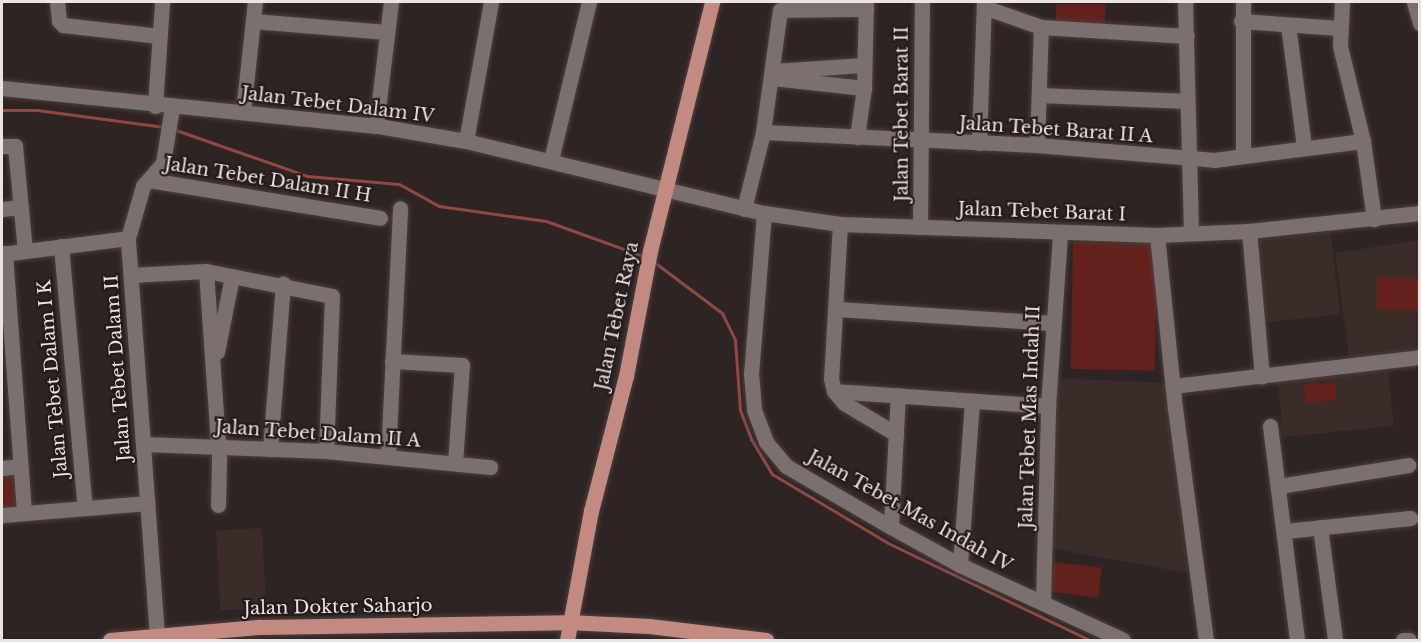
<!DOCTYPE html>
<html>
<head>
<meta charset="utf-8">
<style>
  body { margin:0 }
  #map { position:relative; width:1421px; height:642px; overflow:hidden; background:#2e2423; font-family:"Libre Baskerville",serif }
  div>[style] { position:absolute }
  [style*='--x'] { left:calc(var(--x)*1px); top:calc(var(--y)*1px); width:calc(var(--w)*1px); rotate:calc(var(--a)*1deg) }
  .built>* { inset:0; background:#3b2b29; transform-origin:0 0 }
  .green>* { inset:0; background:#64211c; transform-origin:0 0 }
  .stream>* { height:3px; margin:-1.5px; padding:0 1.5px; transform-origin:1.5px; border-radius:1.5px; background:#924841 }
  .roads { filter:drop-shadow(0 0 2px #494140) drop-shadow(0 0 2px #494140) }
  .minor>* { height:15px; margin:-7.5px; padding:0 7.5px; transform-origin:7.5px; border-radius:7.5px; background:#7b706e }
  .major>* { height:15px; margin:-7.5px; padding:0 7.5px; transform-origin:7.5px; border-radius:7.5px; background:#c38a82 }
  span { translate:-50% -50%; white-space:nowrap; text-align:center; line-height:1.15; -webkit-text-stroke:4.5px #241b1a; paint-order:stroke }
  .street-label { font-size:18px; color:#ebe4e3 }
  .frame { position:absolute; inset:0; border:3px solid #ebe4e3; pointer-events:none }
</style>
</head>
<body>
<div id="map">
  <div class="built">
    <i style="left:1331px;top:232px;width:83px;height:75px;rotate:84deg"></i>
    <i style="clip-path:polygon(1419px 240px,1419px 349px,1349px 357px,1335px 253px)"></i>
    <i style="left:1388px;top:370px;width:56px;height:111px;rotate:84deg"></i>
    <i style="clip-path:polygon(1057px 378px,1166px 383px,1188px 573px,1049px 548px)"></i>
    <i style="left:262px;top:528px;width:80px;height:46px;rotate:87deg"></i>
  </div>
  <div class="green">
    <i style="left:1056px;top:4px;width:49px;height:20px"></i>
    <i style="left:1073px;top:242px;width:84px;height:127px;rotate:1deg"></i>
    <i style="left:1419px;top:278px;width:32px;height:42px;rotate:90deg"></i>
    <i style="left:1335px;top:382px;width:18px;height:31px;rotate:84deg"></i>
    <i style="clip-path:polygon(17px 471px,20px 505px,2px 507px,2px 472px)"></i>
    <i style="left:1054px;top:562px;width:48px;height:30px;rotate:7deg"></i>
  </div>
  <div class="stream">
    <i style="--x:2;--y:110;--w:35;--a:0"></i>
    <i style="--x:37;--y:110;--w:128;--a:7.6"></i>
    <i style="--x:173;--y:129;--w:142;--a:19.3"></i>
    <i style="--x:307;--y:176;--w:92;--a:5"></i>
    <i style="--x:399;--y:184;--w:46;--a:28.8"></i>
    <i style="--x:439;--y:206;--w:108;--a:8"></i>
    <i style="--x:546;--y:221;--w:103;--a:19.8"></i>
    <i style="--x:654;--y:262;--w:85;--a:36.9"></i>
    <i style="--x:722;--y:313;--w:30;--a:64"></i>
    <i style="--x:735;--y:340;--w:70;--a:85.9"></i>
    <i style="--x:740;--y:410;--w:31;--a:69"></i>
    <i style="--x:751;--y:439;--w:41;--a:59"></i>
    <i style="--x:772;--y:474;--w:135;--a:30.7"></i>
    <i style="--x:888;--y:543;--w:224;--a:25.7"></i>
  </div>
  <div class="roads">
    <div class="minor">
      <i style="--x:57;--y:2;--w:19;--a:84"></i>
      <i style="--x:59;--y:21;--w:6;--a:45"></i>
      <i style="--x:63;--y:25;--w:97;--a:6.5"></i>
      <i style="--x:1185;--y:2;--w:231;--a:88.5"></i>
      <i style="--x:1243;--y:2;--w:153;--a:90"></i>
      <i style="--x:1414;--y:2;--w:22;--a:74"></i>
      <i style="--x:1342;--y:3;--w:43;--a:92.7"></i>
      <i style="--x:1340;--y:46;--w:98;--a:76.4"></i>
      <i style="--x:1363;--y:141;--w:79;--a:82"></i>
      <i style="--x:984;--y:7;--w:60;--a:19.3"></i>
      <i style="--x:1041;--y:27;--w:146;--a:3.5"></i>
      <i style="--x:253;--y:21;--w:134;--a:4.7"></i>
      <i style="--x:1241;--y:21;--w:98;--a:4.1"></i>
      <i style="--x:1288;--y:25;--w:123;--a:82.5"></i>
      <i style="--x:774;--y:71;--w:90;--a:-3.8"></i>
      <i style="--x:772;--y:78;--w:93;--a:6.2"></i>
      <i style="--x:2;--y:88;--w:384;--a:5.8"></i>
      <i style="--x:384;--y:127;--w:83;--a:9.7"></i>
      <i style="--x:466;--y:141;--w:307;--a:13.6"></i>
      <i style="--x:764;--y:213;--w:77;--a:8.2"></i>
      <i style="--x:840;--y:224;--w:317;--a:2"></i>
      <i style="--x:1157;--y:235;--w:92;--a:-2.5"></i>
      <i style="--x:1249;--y:231;--w:172;--a:-6"></i>
      <i style="--x:1039;--y:95;--w:148;--a:2.3"></i>
      <i style="--x:155;--y:106;--w:104;--a:-86.1"></i>
      <i style="--x:243;--y:112;--w:111;--a:-83.8"></i>
      <i style="--x:376;--y:126;--w:125;--a:-83.1"></i>
      <i style="--x:763;--y:132;--w:274;--a:2.7"></i>
      <i style="--x:1037;--y:145;--w:178;--a:4.8"></i>
      <i style="--x:1214;--y:160;--w:150;--a:-7.3"></i>
      <i style="--x:857;--y:137;--w:49;--a:-81.9"></i>
      <i style="--x:864;--y:88;--w:86;--a:-88.7"></i>
      <i style="--x:466;--y:141;--w:141;--a:-79.8"></i>
      <i style="--x:979;--y:143;--w:141;--a:-88"></i>
      <i style="--x:1037;--y:145;--w:118;--a:-88.1"></i>
      <i style="--x:2;--y:146;--w:13;--a:0"></i>
      <i style="--x:15;--y:146;--w:105;--a:84.6"></i>
      <i style="--x:551;--y:160;--w:163;--a:-76.5"></i>
      <i style="--x:149;--y:180;--w:234;--a:9.3"></i>
      <i style="--x:2;--y:209;--w:19;--a:-6"></i>
      <i style="--x:744;--y:209;--w:79;--a:-76.1"></i>
      <i style="--x:763;--y:132;--w:123;--a:-82.1"></i>
      <i style="--x:780;--y:10;--w:86;--a:-0.7"></i>
      <i style="--x:764;--y:213;--w:161;--a:94.6"></i>
      <i style="--x:751;--y:373;--w:37;--a:85"></i>
      <i style="--x:754;--y:410;--w:34;--a:69"></i>
      <i style="--x:766;--y:442;--w:31;--a:50"></i>
      <i style="--x:786;--y:466;--w:121;--a:30.2"></i>
      <i style="--x:891;--y:527;--w:79;--a:28.8"></i>
      <i style="--x:960;--y:565;--w:179;--a:24.7"></i>
      <i style="--x:840;--y:224;--w:155;--a:93.3"></i>
      <i style="--x:831;--y:379;--w:12;--a:76"></i>
      <i style="--x:834;--y:391;--w:16;--a:50"></i>
      <i style="--x:844;--y:403;--w:61;--a:30.8"></i>
      <i style="--x:920;--y:227;--w:225;--a:-89.5"></i>
      <i style="--x:1249;--y:231;--w:146;--a:84.9"></i>
      <i style="--x:1157;--y:235;--w:174;--a:84.1"></i>
      <i style="--x:1175;--y:408;--w:234;--a:82.4"></i>
      <i style="--x:61;--y:246;--w:263;--a:84.8"></i>
      <i style="--x:5;--y:253;--w:261;--a:85.8"></i>
      <i style="--x:2;--y:254;--w:127;--a:-7.2"></i>
      <i style="--x:206;--y:271;--w:188;--a:86"></i>
      <i style="--x:219;--y:459;--w:46;--a:91.2"></i>
      <i style="--x:131;--y:275;--w:75;--a:-3.1"></i>
      <i style="--x:206;--y:271;--w:128;--a:11.2"></i>
      <i style="--x:332;--y:296;--w:155;--a:92.2"></i>
      <i style="--x:837;--y:309;--w:216;--a:3.7"></i>
      <i style="--x:217;--y:352;--w:77;--a:-78.8"></i>
      <i style="--x:392;--y:361;--w:70;--a:3.3"></i>
      <i style="--x:462;--y:365;--w:98;--a:94.1"></i>
      <i style="--x:1173;--y:386;--w:249;--a:-6.7"></i>
      <i style="--x:834;--y:391;--w:215;--a:4"></i>
      <i style="--x:1270;--y:426;--w:216;--a:82.8"></i>
      <i style="--x:143;--y:444;--w:183;--a:2.2"></i>
      <i style="--x:326;--y:451;--w:165;--a:5.6"></i>
      <i style="--x:270;--y:449;--w:166;--a:-85.5"></i>
      <i style="--x:388;--y:456;--w:248;--a:-87.2"></i>
      <i style="--x:2;--y:468;--w:18;--a:-6"></i>
      <i style="--x:1279;--y:486;--w:131;--a:-9.2"></i>
      <i style="--x:2;--y:515;--w:146;--a:-4.7"></i>
      <i style="--x:891;--y:527;--w:132;--a:-87"></i>
      <i style="--x:1320;--y:527;--w:114;--a:82.4"></i>
      <i style="--x:1285;--y:531;--w:126;--a:-5.9"></i>
      <i style="--x:960;--y:565;--w:165;--a:-85.8"></i>
      <i style="--x:1043;--y:602;--w:196;--a:-88.5"></i>
      <i style="--x:1048;--y:406;--w:173;--a:-86"></i>
      <i style="--x:157;--y:636;--w:399;--a:-94.2"></i>
      <i style="--x:128;--y:238;--w:54;--a:-73.9"></i>
      <i style="--x:143;--y:186;--w:30;--a:-49"></i>
      <i style="--x:163;--y:163;--w:57;--a:-80.9"></i>
      <i style="--x:1403;--y:640;--w:6;--a:0"></i>
    </div>
    <div class="major">
      <i style="--x:110;--y:640;--w:151;--a:-5"></i>
      <i style="--x:260;--y:627;--w:308;--a:-0.9"></i>
      <i style="--x:568;--y:622;--w:81;--a:2.8"></i>
      <i style="--x:649;--y:626;--w:118;--a:6.8"></i>
      <i style="--x:567;--y:640;--w:131;--a:-79.5"></i>
      <i style="--x:591;--y:511;--w:139;--a:-75.5"></i>
      <i style="--x:626;--y:376;--w:127;--a:-79.1"></i>
      <i style="--x:650;--y:251;--w:257;--a:-76"></i>
    </div>
  </div>
  <div class="street-label">
    <span style="left:338px;top:105px;rotate:7deg">Jalan Tebet Dalam IV</span>
    <span style="left:902px;top:114px;rotate:-90deg">Jalan Tebet Barat II</span>
    <span style="left:1056px;top:130px;rotate:4deg">Jalan Tebet Barat II A</span>
    <span style="left:268px;top:180px;rotate:9deg">Jalan Tebet Dalam II H</span>
    <span style="left:1042px;top:212px;rotate:2deg">Jalan Tebet Barat I</span>
    <span style="left:617px;top:316px;rotate:-78deg">Jalan Tebet Raya</span>
    <span style="left:118px;top:368px;rotate:-94deg">Jalan Tebet Dalam II</span>
    <span style="left:53px;top:379px;rotate:-95deg">Jalan Tebet Dalam I K</span>
    <span style="left:1030px;top:417px;rotate:-88deg">Jalan Tebet Mas Indah II</span>
    <span style="left:318px;top:434px;rotate:4deg">Jalan Tebet Dalam II A</span>
    <span style="left:910px;top:511px;rotate:29deg">Jalan Tebet Mas Indah IV</span>
    <span style="left:338px;top:607px;rotate:-1deg">Jalan Dokter Saharjo</span>
  </div>
  <div class="frame"></div>
</div>
</body>
</html>
